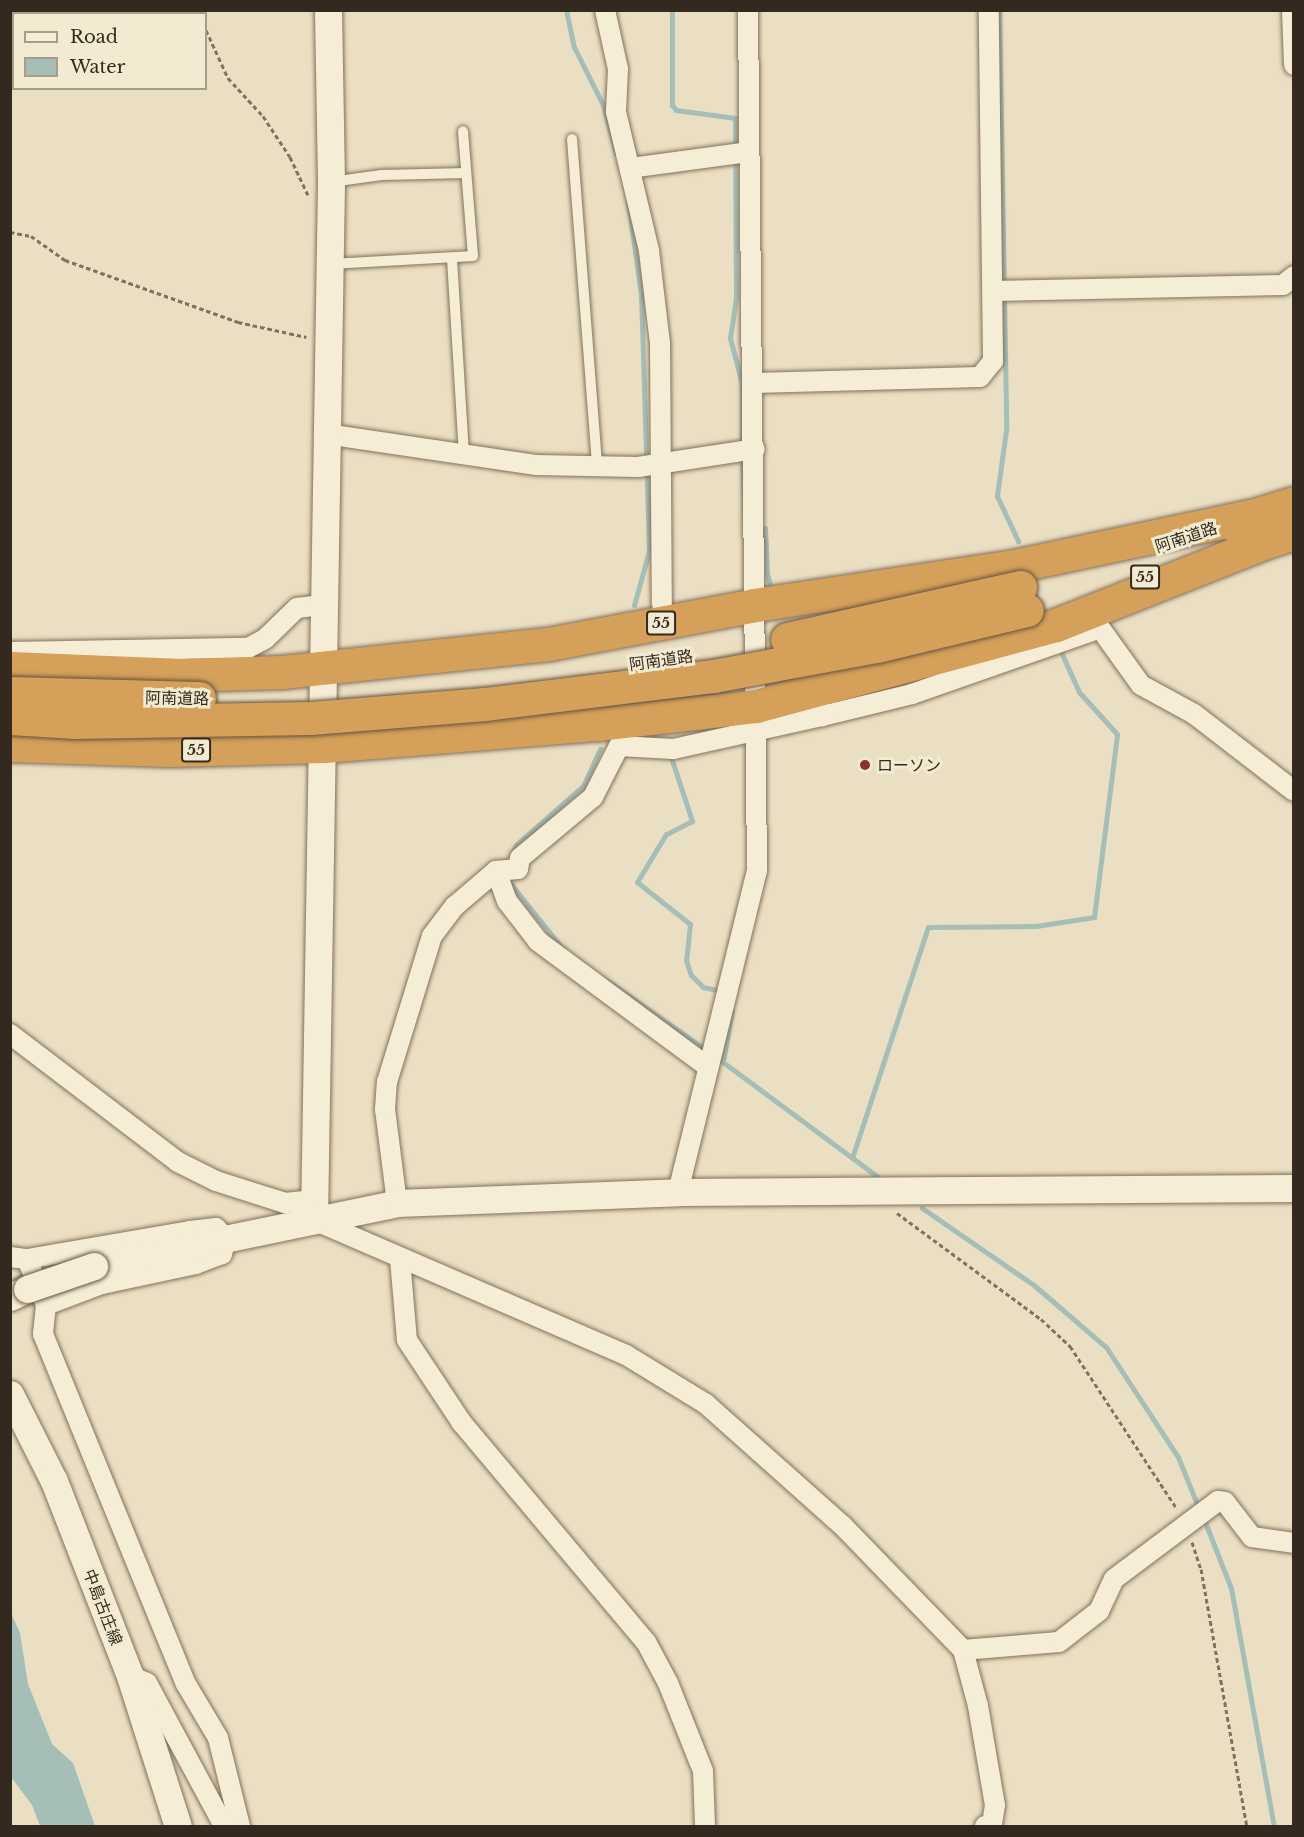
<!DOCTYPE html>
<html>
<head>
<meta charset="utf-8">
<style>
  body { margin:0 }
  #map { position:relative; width:1304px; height:1837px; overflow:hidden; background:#ebdfc3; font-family:"Libre Baskerville","Noto Sans JP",serif }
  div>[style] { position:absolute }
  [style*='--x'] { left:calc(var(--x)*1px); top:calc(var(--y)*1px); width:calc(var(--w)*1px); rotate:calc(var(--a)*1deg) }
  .water>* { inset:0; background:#a5beb7 }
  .stream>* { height:5px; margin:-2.5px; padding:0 2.5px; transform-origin:2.5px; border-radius:2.5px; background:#a5beb7 }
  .path>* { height:3px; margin-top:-1.5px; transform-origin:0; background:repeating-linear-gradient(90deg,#83715b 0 4.5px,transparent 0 7.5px) }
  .roads { filter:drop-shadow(0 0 2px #83715b) drop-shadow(0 0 2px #83715b) }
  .lane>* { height:10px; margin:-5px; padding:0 5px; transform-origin:5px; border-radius:5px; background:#f6edd6 }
  .street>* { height:20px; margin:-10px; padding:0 10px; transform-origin:10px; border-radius:10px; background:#f6edd6 }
  .secondary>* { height:27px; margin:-13.5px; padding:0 13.5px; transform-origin:13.5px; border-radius:13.5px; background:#f6edd6 }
  .highway>* { height:33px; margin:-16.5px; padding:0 16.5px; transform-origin:16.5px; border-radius:16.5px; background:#d4a05a }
  .bridges { filter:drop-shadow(0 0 2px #65533e) drop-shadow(0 0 2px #65533e) }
  .secondary-bridge>* { height:27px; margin:-13.5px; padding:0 13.5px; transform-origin:13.5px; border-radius:13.5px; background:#f6edd6 }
  .highway-bridge>* { height:33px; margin:-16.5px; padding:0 16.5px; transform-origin:16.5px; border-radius:16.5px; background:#d4a05a }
  .dots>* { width:16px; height:16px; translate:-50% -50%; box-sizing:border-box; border:3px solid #f3ead2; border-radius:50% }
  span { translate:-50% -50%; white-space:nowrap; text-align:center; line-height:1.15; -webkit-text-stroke:6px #f3ead2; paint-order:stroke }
  .shield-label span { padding:2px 4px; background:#f3ead2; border:2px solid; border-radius:4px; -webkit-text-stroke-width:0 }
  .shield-label { font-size:15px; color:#34291e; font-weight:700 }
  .street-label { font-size:16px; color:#34291e }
  .poi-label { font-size:16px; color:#34291e }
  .left { translate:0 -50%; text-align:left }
  .frame { position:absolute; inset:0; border:12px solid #34291e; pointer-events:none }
  .legend { position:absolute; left:12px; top:12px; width:195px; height:78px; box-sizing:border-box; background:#f3ead2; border:2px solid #a79d8a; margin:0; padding:8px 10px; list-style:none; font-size:18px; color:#34291e }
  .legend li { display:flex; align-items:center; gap:12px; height:30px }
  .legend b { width:30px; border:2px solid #a79d8a }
</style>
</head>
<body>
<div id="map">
  <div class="water">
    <i style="clip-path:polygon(11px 1613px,20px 1633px,28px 1684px,52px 1744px,73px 1763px,95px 1826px,40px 1826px,32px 1805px,11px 1777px)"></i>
  </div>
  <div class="stream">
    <i style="--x:566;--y:10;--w:38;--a:78"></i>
    <i style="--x:574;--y:47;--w:65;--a:63.4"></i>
    <i style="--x:603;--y:105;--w:50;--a:74.8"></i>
    <i style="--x:672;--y:10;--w:95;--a:90"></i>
    <i style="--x:672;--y:105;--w:6;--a:51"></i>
    <i style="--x:676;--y:110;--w:60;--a:7.7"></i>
    <i style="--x:735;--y:118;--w:180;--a:89.7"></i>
    <i style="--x:736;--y:298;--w:40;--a:98.5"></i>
    <i style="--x:730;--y:338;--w:48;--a:75.4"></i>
    <i style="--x:742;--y:384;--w:63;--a:90"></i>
    <i style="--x:999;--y:10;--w:420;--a:89"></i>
    <i style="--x:1006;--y:430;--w:67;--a:97.8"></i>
    <i style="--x:997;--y:496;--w:50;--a:65"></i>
    <i style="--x:628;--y:202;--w:92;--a:81.9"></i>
    <i style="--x:641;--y:293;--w:258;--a:88.2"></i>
    <i style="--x:649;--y:551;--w:56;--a:105.5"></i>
    <i style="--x:742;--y:456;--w:65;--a:87.4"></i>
    <i style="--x:765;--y:528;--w:46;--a:87.5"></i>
    <i style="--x:767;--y:574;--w:18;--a:74"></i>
    <i style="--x:670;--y:754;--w:71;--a:71.8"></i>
    <i style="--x:692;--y:821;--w:29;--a:153"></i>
    <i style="--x:666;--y:834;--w:56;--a:121.1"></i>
    <i style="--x:637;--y:882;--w:68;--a:38.4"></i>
    <i style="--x:690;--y:924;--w:36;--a:96"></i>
    <i style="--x:686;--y:960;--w:16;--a:72"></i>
    <i style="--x:691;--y:975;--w:17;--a:45"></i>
    <i style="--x:703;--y:987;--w:13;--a:13"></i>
    <i style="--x:511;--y:856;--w:12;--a:-66"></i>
    <i style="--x:516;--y:845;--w:89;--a:-41.4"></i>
    <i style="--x:583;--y:786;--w:41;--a:-65.3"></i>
    <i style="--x:510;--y:883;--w:83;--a:51.3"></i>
    <i style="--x:608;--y:981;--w:123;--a:35.1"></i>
    <i style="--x:716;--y:1057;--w:202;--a:36.5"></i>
    <i style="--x:723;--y:1062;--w:52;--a:-80"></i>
    <i style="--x:852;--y:1158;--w:243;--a:-71.8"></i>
    <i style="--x:928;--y:927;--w:108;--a:-0.5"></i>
    <i style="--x:1036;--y:926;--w:59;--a:-8.8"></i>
    <i style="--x:1094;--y:917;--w:184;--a:-82.8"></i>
    <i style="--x:1117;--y:734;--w:57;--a:-132.1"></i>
    <i style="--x:1079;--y:692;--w:44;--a:-114.2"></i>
    <i style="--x:922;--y:1208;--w:137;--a:34.6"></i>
    <i style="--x:1035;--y:1286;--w:94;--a:40.7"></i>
    <i style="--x:1106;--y:1347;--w:131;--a:56.8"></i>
    <i style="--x:1178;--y:1457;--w:56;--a:68"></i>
    <i style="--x:1203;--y:1517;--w:76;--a:68.5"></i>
    <i style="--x:1231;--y:1588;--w:242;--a:79.8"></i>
  </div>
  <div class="path">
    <i style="--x:197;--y:10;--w:4;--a:76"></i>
    <i style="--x:206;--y:30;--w:53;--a:65.4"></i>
    <i style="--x:228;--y:78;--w:52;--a:47.4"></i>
    <i style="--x:263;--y:116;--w:49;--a:56.6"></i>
    <i style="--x:290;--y:157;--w:42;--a:64.7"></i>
    <i style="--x:10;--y:232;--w:21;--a:11"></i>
    <i style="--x:31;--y:236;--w:42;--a:35.2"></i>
    <i style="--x:65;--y:260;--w:184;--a:19.7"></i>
    <i style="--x:238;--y:322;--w:70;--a:12.4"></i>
    <i style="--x:897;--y:1213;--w:179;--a:36.4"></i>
    <i style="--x:1041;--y:1319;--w:40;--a:43"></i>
    <i style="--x:1070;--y:1346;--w:195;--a:56.7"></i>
    <i style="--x:1192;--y:1542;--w:28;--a:72"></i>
    <i style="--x:1201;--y:1569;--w:261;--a:79.9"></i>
  </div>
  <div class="roads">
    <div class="lane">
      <i style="--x:572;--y:139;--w:328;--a:85.6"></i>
      <i style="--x:331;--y:182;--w:51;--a:-7.8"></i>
      <i style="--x:382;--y:175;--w:84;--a:-1.4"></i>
      <i style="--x:452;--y:259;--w:195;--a:86.5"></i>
      <i style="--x:331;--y:264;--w:142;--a:-3.2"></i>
      <i style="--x:473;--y:256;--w:125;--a:-94.6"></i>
    </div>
    <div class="street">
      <i style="--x:605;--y:10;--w:60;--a:77.6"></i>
      <i style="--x:618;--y:69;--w:43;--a:92.7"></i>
      <i style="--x:616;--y:112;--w:143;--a:76.6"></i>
      <i style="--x:649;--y:251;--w:93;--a:83.2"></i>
      <i style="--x:660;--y:343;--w:261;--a:89.6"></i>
      <i style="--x:1292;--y:10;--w:55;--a:87.9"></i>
      <i style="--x:630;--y:168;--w:120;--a:-7.7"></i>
      <i style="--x:993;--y:291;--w:290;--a:-1.2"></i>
      <i style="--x:1283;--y:285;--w:14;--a:-39"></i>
      <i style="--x:753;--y:383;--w:227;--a:-1.5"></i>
      <i style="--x:980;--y:377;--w:21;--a:-51"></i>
      <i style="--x:993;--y:361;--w:351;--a:-90.7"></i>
      <i style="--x:326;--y:434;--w:213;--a:8.4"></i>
      <i style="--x:537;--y:465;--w:101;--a:1.1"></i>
      <i style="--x:638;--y:467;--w:118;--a:-8.7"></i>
      <i style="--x:10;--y:652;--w:238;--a:-1"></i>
      <i style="--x:248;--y:648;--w:19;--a:-28"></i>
      <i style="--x:265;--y:639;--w:45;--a:-44.1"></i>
      <i style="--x:297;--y:608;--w:25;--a:-7"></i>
      <i style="--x:818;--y:705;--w:12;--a:70"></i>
      <i style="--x:822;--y:716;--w:93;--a:-13.7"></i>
      <i style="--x:912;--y:694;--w:199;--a:-19.3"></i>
      <i style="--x:1100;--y:628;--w:70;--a:54.3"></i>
      <i style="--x:1141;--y:685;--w:60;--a:28.7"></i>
      <i style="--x:1194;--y:714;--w:126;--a:37.6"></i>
      <i style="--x:10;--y:1034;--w:211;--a:37.3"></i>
      <i style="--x:178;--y:1162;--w:42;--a:26.6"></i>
      <i style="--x:216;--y:1181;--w:72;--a:17.7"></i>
      <i style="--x:285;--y:1203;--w:31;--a:-6"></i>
      <i style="--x:708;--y:1067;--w:212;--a:-143.5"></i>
      <i style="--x:538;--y:941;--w:51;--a:-127.8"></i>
      <i style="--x:507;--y:901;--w:32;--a:-110"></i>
      <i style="--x:496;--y:871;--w:22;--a:-5"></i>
      <i style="--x:518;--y:869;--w:11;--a:-80"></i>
      <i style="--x:520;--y:858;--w:95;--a:-39.9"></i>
      <i style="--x:593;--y:797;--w:57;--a:-63"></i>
      <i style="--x:619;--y:746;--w:54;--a:3.2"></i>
      <i style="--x:673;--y:749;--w:153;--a:-12.5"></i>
      <i style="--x:678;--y:1192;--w:331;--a:-76.2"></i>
      <i style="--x:757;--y:871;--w:861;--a:-90.6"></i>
      <i style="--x:397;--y:1203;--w:95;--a:-97.3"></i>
      <i style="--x:385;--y:1109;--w:27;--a:-86"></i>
      <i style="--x:387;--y:1082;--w:153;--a:-72.9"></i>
      <i style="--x:432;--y:936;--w:38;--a:-53"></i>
      <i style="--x:455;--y:906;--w:54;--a:-40.5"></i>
      <i style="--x:314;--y:1220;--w:340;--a:23.4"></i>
      <i style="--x:626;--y:1355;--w:94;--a:31.5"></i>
      <i style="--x:706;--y:1404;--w:182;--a:41.7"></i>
      <i style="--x:842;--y:1525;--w:174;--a:45.9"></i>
      <i style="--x:963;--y:1650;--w:58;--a:75"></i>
      <i style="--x:978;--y:1706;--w:100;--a:80.3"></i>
      <i style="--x:995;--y:1805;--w:20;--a:99"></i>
      <i style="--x:992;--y:1825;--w:7;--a:172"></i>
      <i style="--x:10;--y:1257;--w:17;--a:7"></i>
      <i style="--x:27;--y:1259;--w:50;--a:67.6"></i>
      <i style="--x:46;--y:1305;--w:29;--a:96"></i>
      <i style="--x:43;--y:1334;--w:378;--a:67.8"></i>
      <i style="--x:186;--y:1684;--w:63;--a:59.3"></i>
      <i style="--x:218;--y:1738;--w:91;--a:76"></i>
      <i style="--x:27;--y:1259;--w:165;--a:-9.7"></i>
      <i style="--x:190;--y:1231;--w:26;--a:-7"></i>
      <i style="--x:216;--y:1228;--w:15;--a:48"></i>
      <i style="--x:226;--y:1239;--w:16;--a:105"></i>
      <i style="--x:222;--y:1254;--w:28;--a:159"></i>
      <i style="--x:196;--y:1264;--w:96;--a:168"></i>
      <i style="--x:102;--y:1284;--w:60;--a:159.4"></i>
      <i style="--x:400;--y:1259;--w:81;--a:85.1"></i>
      <i style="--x:407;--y:1340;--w:100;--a:56.5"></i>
      <i style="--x:462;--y:1423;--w:286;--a:50"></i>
      <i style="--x:646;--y:1642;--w:47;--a:61.8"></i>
      <i style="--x:668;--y:1683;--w:95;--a:68.3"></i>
      <i style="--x:703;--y:1771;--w:55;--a:87.9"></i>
      <i style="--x:963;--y:1650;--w:96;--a:-4.8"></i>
      <i style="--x:1059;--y:1642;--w:51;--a:-37.8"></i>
      <i style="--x:1099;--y:1611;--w:35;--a:-65"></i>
      <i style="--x:1114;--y:1579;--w:130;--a:-36.9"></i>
      <i style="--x:1218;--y:1501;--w:7;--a:8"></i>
      <i style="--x:1225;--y:1502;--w:44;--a:52.4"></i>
      <i style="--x:1252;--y:1537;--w:42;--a:8.1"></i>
      <i style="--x:130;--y:1676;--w:18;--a:22"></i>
      <i style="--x:147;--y:1683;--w:160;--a:61.7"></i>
      <i style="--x:223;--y:1824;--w:7;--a:16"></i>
    </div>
    <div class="secondary">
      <i style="--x:314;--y:1220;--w:1038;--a:-89.06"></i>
      <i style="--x:331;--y:182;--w:172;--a:-91"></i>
      <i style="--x:94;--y:1266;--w:309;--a:-11.7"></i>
      <i style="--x:397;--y:1203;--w:281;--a:-2.2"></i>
      <i style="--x:678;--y:1192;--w:616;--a:-0.37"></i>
      <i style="--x:10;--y:1297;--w:19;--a:-25"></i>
      <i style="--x:10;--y:1394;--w:97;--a:63.2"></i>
      <i style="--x:54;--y:1481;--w:209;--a:68.7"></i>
      <i style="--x:130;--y:1676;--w:157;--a:72.3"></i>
    </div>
    <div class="highway">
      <i style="--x:1229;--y:523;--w:68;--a:-17.1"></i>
      <i style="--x:1241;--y:550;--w:56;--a:-17.8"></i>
      <i style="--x:10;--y:668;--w:172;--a:2.3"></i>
      <i style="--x:182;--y:675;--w:100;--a:-1.7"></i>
      <i style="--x:282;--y:672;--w:268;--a:-6"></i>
      <i style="--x:549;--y:644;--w:210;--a:-10.7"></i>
      <i style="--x:755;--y:605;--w:258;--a:-8.5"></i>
      <i style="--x:1010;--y:567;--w:245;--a:-12"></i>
      <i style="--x:10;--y:745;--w:160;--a:1.8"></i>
      <i style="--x:170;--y:750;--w:153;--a:-1.5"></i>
      <i style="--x:323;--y:746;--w:276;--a:-4.6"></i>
      <i style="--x:598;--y:724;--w:159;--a:-6.5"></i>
      <i style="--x:756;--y:706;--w:311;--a:-15.1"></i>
      <i style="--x:1056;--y:625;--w:223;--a:-21.6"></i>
    </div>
  </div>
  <div class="bridges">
    <div class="secondary-bridge">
      <i style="--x:27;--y:1289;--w:71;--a:-18.9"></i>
    </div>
    <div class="highway-bridge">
      <i style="--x:787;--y:639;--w:239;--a:-12.6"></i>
      <i style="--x:10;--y:693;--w:189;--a:1.5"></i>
      <i style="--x:10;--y:718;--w:65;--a:3.5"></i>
      <i style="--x:75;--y:722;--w:236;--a:-1"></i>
      <i style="--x:311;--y:718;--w:174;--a:-4.6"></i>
      <i style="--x:484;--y:704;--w:231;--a:-7"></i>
      <i style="--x:713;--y:676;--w:167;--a:-10.4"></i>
      <i style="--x:877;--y:646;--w:154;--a:-13.5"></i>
    </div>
  </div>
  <div class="dots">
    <i style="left:865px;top:765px;background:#8e3030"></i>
  </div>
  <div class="shield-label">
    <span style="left:1145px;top:577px">55</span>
    <span style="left:661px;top:623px">55</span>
    <span style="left:196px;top:750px">55</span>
  </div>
  <div class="street-label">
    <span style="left:1186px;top:537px;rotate:-18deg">阿南道路</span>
    <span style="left:661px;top:660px;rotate:-8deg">阿南道路</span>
    <span style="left:177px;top:698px;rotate:1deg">阿南道路</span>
    <span style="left:103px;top:1607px;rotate:69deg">中島古庄線</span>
  </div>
  <div class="poi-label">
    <span class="left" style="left:877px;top:765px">ローソン</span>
  </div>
  <div class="frame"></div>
  <ul class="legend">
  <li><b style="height:8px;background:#f6edd6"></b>Road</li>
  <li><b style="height:16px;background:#a5beb7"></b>Water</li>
  </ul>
</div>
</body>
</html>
